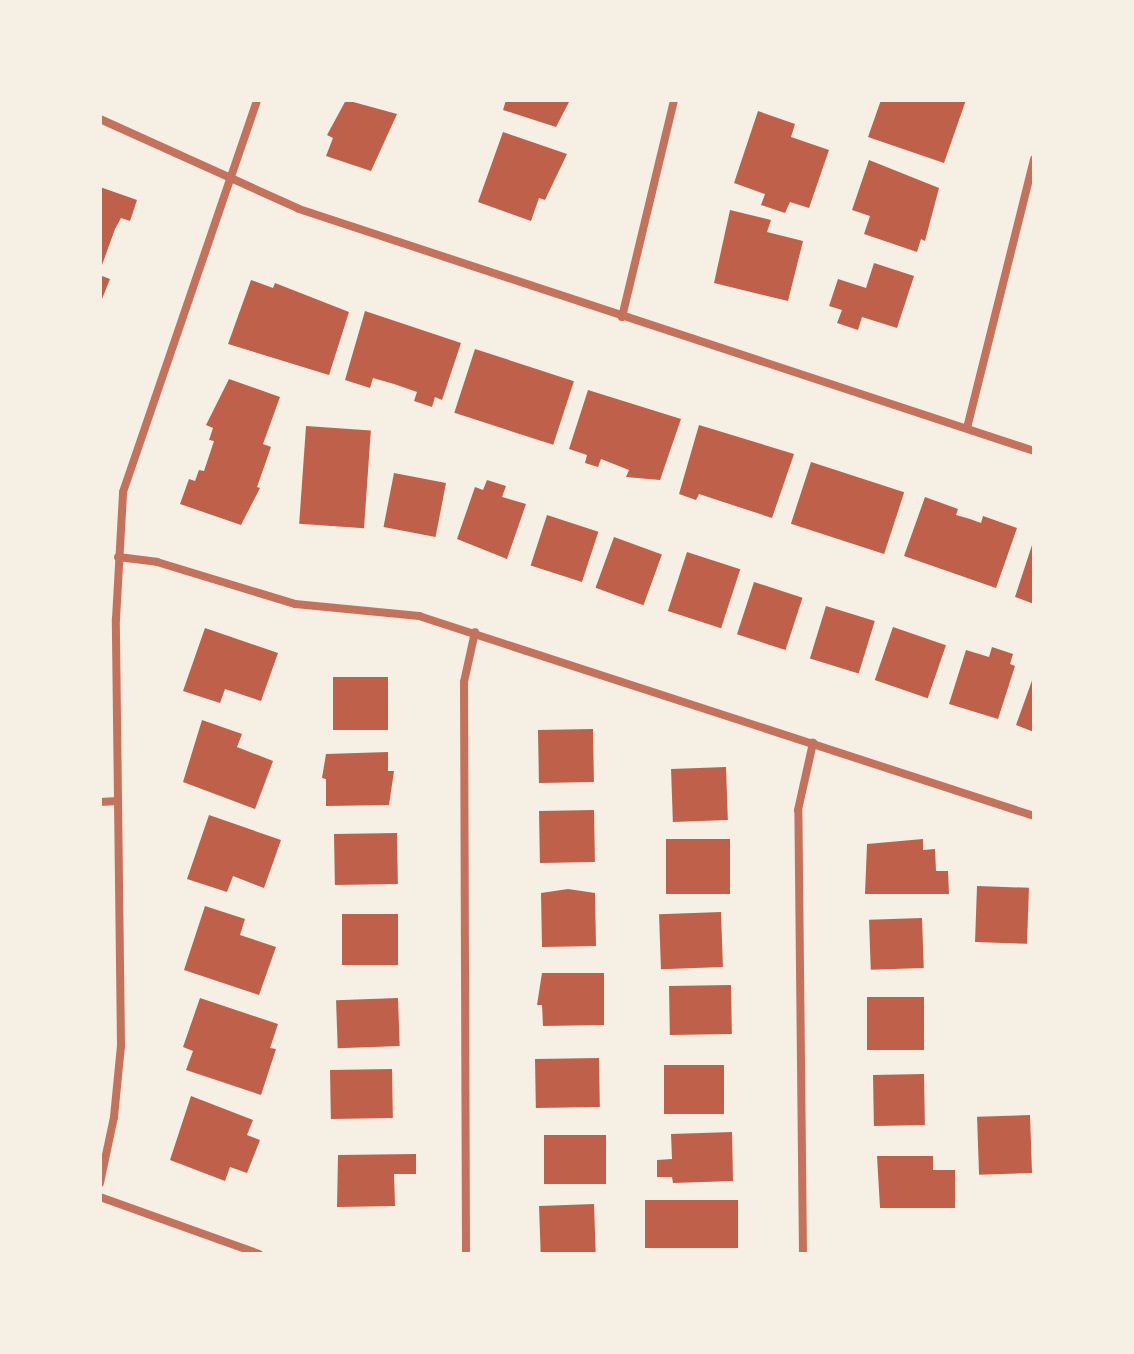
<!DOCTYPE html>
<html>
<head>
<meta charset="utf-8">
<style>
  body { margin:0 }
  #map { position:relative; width:1134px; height:1354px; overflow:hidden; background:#f6efe4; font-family:"Sofia Sans Condensed",sans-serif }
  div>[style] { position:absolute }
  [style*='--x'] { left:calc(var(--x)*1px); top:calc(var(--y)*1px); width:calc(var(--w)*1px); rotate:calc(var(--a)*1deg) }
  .building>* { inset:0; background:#bf614a; transform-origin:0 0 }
  .minor>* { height:8px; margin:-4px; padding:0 4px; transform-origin:4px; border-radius:4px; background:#c5725c }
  span { translate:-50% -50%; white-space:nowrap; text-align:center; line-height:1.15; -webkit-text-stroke:6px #f6efe4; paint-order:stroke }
  .frame { position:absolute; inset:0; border:102px solid #f6efe4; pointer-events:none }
</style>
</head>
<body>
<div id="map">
  <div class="building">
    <i style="clip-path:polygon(346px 100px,397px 114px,371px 171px,326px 156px,333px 138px,327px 135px)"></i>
    <i style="clip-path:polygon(506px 100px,570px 100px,556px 127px,503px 110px)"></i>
    <i style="clip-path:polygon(881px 100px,966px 100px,944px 163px,868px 137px)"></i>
    <i style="clip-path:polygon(758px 111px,795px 124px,791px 137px,829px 150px,809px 208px,790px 202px,785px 213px,761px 205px,765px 194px,734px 183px)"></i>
    <i style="clip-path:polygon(503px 132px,567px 154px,545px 200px,539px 198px,531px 221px,478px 202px)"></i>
    <i style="clip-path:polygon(869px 160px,939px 188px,925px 241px,921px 239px,917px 252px,864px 234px,870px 216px,852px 210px)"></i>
    <i style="clip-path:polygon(100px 187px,137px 200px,130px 221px,121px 218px,115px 229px,102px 265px,102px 276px,110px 279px,102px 299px)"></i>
    <i style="clip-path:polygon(730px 210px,771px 220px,767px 232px,803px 241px,788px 301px,714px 283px)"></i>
    <i style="clip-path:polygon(874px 263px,914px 276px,897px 328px,862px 317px,858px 330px,837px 323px,842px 310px,829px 306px,838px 279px,866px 288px)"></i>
    <i style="clip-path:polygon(251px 280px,273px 288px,275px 283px,349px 312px,329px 375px,228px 344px)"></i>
    <i style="clip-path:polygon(365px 311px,461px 343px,442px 400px,435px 397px,432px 407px,414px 401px,417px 392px,394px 384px,373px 378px,370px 388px,345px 380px)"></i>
    <i style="left:475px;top:349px;width:104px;height:67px;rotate:18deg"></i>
    <i style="clip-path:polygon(229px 379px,280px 397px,263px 444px,271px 447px,257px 487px,260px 488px,241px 525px,180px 504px,189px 479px,195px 481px,199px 470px,204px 471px,214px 441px,209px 440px,213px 428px,206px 425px)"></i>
    <i style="clip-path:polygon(588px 390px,681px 419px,660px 480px,626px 477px,629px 470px,601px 459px,598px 467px,585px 463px,587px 455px,569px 449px)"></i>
    <i style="clip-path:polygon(699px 425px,794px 454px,772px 518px,699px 494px,696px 500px,679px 494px)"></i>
    <i style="left:306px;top:426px;width:65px;height:98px;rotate:4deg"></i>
    <i style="left:811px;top:462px;width:98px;height:65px;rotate:18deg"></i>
    <i style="left:394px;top:473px;width:53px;height:55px;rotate:11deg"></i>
    <i style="clip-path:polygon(487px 480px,506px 486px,502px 497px,526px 504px,507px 559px,457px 539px,475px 487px,483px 490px)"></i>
    <i style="clip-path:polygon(925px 497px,958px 509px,956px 515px,970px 519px,981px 523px,983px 516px,1017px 528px,996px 588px,904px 556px)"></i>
    <i style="left:547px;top:515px;width:54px;height:53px;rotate:18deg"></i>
    <i style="left:614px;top:537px;width:51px;height:54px;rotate:20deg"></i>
    <i style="clip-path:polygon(1033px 542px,1034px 542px,1034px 604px,1015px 597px)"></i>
    <i style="left:687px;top:552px;width:56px;height:62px;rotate:18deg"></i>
    <i style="left:754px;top:582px;width:51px;height:55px;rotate:18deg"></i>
    <i style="left:826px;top:606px;width:51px;height:55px;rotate:17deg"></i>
    <i style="left:893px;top:627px;width:56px;height:56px;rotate:19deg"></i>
    <i style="clip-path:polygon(205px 628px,278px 653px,261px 701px,225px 689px,220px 703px,183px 691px)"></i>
    <i style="clip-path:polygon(992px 647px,1013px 654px,1010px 664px,1015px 666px,998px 719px,949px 704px,966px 650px,989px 657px)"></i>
    <i style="clip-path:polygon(1034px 675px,1034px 732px,1016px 725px)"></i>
    <i style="left:333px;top:677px;width:55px;height:53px"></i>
    <i style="clip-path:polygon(202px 720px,242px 734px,237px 747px,273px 761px,255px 809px,183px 782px)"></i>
    <i style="left:593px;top:729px;width:53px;height:55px;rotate:89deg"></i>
    <i style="clip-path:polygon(388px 752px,388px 771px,394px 771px,389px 805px,326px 806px,326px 779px,322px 778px,326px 754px)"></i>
    <i style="left:726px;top:767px;width:53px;height:55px;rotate:88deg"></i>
    <i style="left:594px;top:810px;width:52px;height:55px;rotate:89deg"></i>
    <i style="clip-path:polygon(209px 815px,281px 840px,264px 888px,233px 876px,227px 892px,187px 879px)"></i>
    <i style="left:397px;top:833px;width:51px;height:63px;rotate:89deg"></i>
    <i style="left:730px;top:839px;width:55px;height:64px;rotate:90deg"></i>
    <i style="clip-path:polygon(923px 839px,923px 850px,935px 849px,936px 871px,948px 871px,949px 894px,865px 894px,867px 844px)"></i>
    <i style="left:977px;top:886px;width:52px;height:56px;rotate:2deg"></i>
    <i style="clip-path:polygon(568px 889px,595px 893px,596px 946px,542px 947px,541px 893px)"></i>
    <i style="clip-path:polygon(205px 906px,245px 919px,240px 935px,276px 947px,259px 995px,184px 970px)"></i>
    <i style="left:721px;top:912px;width:55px;height:62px;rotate:88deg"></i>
    <i style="left:342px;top:914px;width:56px;height:51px"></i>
    <i style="left:922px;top:918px;width:50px;height:53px;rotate:88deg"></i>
    <i style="clip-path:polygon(542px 973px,604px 973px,604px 1025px,543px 1026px,542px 1005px,537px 1005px)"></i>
    <i style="left:731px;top:985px;width:49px;height:62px;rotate:89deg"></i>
    <i style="left:924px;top:997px;width:53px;height:57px;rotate:90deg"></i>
    <i style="clip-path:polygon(200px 998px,278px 1024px,270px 1048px,276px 1049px,261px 1095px,186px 1070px,193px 1051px,183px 1047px)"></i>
    <i style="left:398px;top:998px;width:48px;height:62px;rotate:88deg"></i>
    <i style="left:599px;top:1058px;width:49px;height:64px;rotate:89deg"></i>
    <i style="left:724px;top:1065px;width:49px;height:60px;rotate:90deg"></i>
    <i style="left:392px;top:1069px;width:49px;height:62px;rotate:89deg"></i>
    <i style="left:924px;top:1074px;width:51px;height:51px;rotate:89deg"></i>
    <i style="clip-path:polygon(191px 1096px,253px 1120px,247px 1135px,260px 1140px,247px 1173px,230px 1167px,225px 1181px,170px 1160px)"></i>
    <i style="left:1030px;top:1115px;width:58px;height:53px;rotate:88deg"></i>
    <i style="clip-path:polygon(732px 1132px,733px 1181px,673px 1183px,672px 1177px,657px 1177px,657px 1160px,672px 1159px,671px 1134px)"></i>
    <i style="left:544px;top:1135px;width:62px;height:49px"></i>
    <i style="clip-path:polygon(416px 1154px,416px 1174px,394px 1174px,395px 1206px,337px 1207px,338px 1155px)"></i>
    <i style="clip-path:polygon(877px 1156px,933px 1156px,933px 1170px,955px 1170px,955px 1208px,880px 1208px)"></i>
    <i style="left:738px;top:1200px;width:48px;height:93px;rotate:90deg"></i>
    <i style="left:594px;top:1204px;width:50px;height:55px;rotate:88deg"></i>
  </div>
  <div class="minor">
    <i style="--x:100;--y:119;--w:218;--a:24.3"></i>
    <i style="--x:299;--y:209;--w:774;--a:18.22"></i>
    <i style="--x:622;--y:317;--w:223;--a:-76.5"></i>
    <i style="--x:967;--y:428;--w:277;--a:-76"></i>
    <i style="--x:118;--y:557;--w:39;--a:7"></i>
    <i style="--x:157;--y:562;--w:144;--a:16.9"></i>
    <i style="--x:295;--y:604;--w:125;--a:5.5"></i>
    <i style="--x:419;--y:616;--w:647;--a:18.01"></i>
    <i style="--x:100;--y:802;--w:18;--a:-3"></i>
    <i style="--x:100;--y:1183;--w:67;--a:-78"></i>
    <i style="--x:114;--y:1117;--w:71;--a:-84.4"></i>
    <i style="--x:121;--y:1046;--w:427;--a:-90.7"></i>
    <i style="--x:116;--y:619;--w:127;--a:-86.8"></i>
    <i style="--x:123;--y:492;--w:414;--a:-71.1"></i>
    <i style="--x:100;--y:1197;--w:169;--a:19.7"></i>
    <i style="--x:466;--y:1254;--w:572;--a:-90.2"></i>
    <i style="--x:464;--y:682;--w:51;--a:-77.6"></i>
    <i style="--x:803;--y:1254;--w:444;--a:-90.6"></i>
    <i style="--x:798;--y:810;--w:69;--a:-77.4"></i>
  </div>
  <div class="frame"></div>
</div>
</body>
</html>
